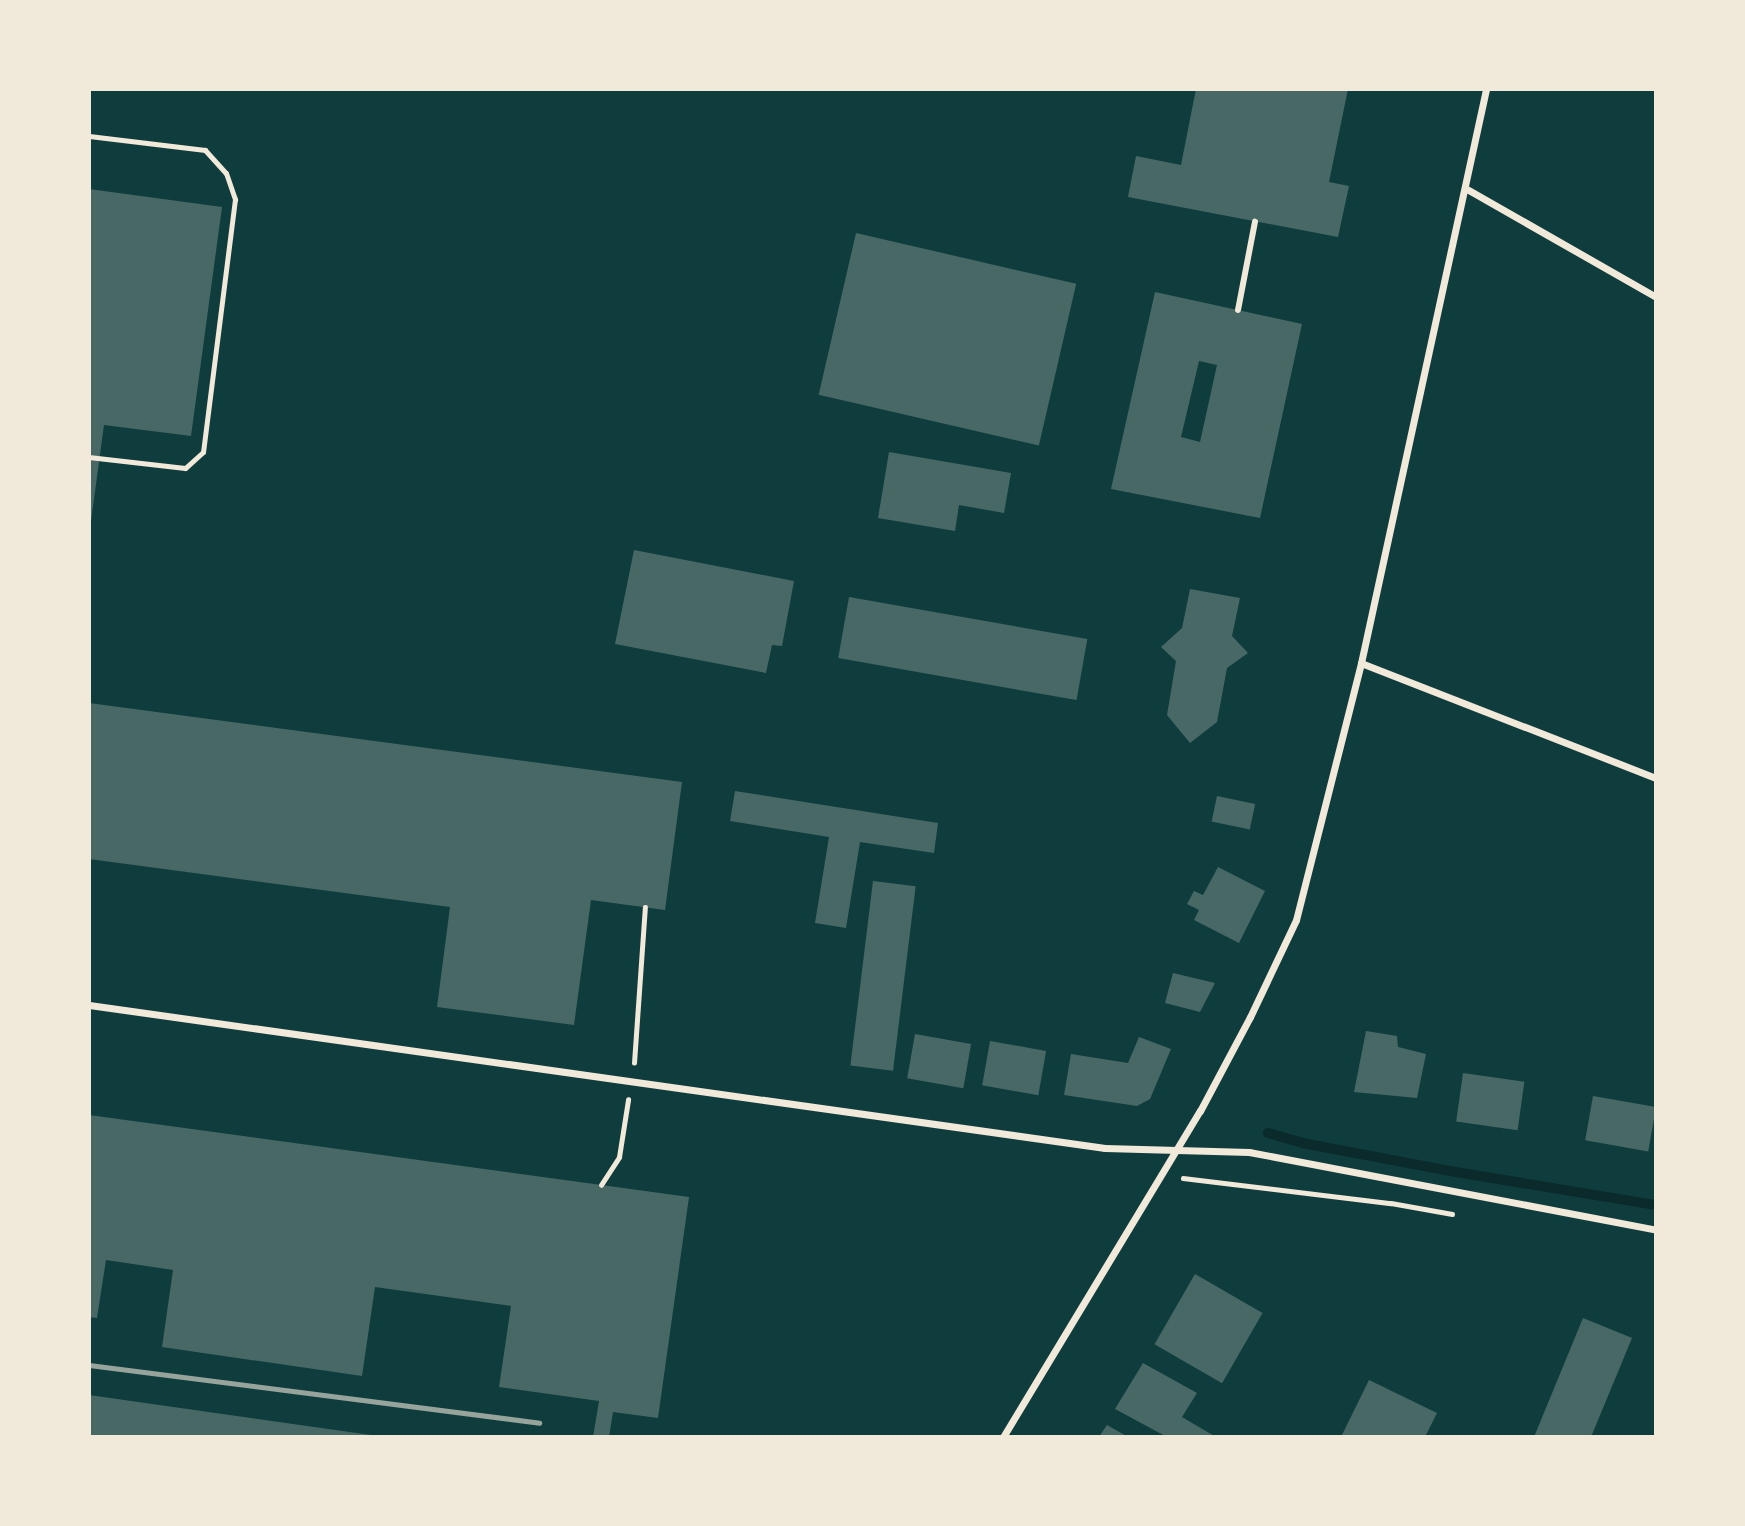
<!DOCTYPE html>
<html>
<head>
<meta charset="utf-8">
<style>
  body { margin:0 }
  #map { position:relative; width:1745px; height:1526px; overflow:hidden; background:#0f3d3e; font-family:Ubuntu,sans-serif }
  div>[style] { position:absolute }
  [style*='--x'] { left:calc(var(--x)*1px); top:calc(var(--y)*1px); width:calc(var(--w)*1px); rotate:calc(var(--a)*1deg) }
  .stream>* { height:10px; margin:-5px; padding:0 5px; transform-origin:5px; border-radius:5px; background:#0a2a2b }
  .building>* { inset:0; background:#486865; transform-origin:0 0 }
  .path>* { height:4.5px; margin:-2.25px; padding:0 2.25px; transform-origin:2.25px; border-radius:2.25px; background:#f1e9da }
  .service>* { height:5px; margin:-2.5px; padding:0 2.5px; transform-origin:2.5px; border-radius:2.5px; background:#f1e9da }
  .pedestrian>* { height:6px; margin:-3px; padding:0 3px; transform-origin:3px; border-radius:3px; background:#f1e9da }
  .minor>* { height:7px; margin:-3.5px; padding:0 3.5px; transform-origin:3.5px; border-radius:3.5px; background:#f1e9da }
  .rail>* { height:5px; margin:-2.5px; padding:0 2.5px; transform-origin:2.5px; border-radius:2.5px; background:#97a49c }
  span { translate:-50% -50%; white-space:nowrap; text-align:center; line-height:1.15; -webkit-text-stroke:7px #f1e9da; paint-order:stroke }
  .frame { position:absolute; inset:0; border:91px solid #f1e9da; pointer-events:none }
</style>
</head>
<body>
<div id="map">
  <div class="stream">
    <i style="--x:1268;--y:1133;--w:35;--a:16"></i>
    <i style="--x:1302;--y:1143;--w:157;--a:10.7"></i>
    <i style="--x:1456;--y:1172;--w:203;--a:9.4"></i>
  </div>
  <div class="building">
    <i style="clip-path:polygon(1196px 89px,1348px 89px,1329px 182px,1349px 186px,1338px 237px,1128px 197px,1136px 156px,1181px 165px)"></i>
    <i style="clip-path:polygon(89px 189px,222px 207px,191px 436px,104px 425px,91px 521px)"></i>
    <i style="left:856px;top:233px;width:226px;height:166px;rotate:13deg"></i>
    <i style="clip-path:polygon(evenodd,1155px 292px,1302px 324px,1260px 518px,1111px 489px,1155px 292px,1199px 361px,1217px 365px,1200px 442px,1181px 437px,1199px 361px)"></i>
    <i style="clip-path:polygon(889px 452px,1011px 473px,1004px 513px,959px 505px,955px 531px,878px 518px)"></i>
    <i style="clip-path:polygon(634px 550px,794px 581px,782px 646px,772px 645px,766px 673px,615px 644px)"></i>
    <i style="clip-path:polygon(1190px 589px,1240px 598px,1232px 636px,1248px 653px,1227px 668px,1217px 722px,1190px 743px,1167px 715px,1176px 661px,1161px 647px,1182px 628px)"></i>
    <i style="left:849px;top:597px;width:242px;height:62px;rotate:10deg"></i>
    <i style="clip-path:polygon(89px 703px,682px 782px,665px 910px,591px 900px,574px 1025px,437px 1007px,450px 907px,89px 859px)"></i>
    <i style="clip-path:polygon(735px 791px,938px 823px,934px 853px,860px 842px,846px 928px,815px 923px,829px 837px,730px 821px)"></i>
    <i style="left:1217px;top:796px;width:39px;height:26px;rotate:12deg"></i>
    <i style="clip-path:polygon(1218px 867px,1265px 891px,1239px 943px,1194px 920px,1199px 910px,1187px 904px,1194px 891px,1203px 895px)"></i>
    <i style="left:873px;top:881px;width:43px;height:186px;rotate:7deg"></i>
    <i style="clip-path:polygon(1173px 973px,1215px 983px,1200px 1012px,1165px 1003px)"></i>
    <i style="clip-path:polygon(1366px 1031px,1397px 1036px,1398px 1047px,1426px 1054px,1417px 1098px,1354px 1092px)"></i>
    <i style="left:915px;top:1034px;width:57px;height:45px;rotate:10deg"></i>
    <i style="clip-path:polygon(1139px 1037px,1171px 1049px,1150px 1099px,1137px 1106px,1064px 1095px,1071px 1054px,1128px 1063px)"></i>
    <i style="left:990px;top:1041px;width:57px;height:45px;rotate:10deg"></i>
    <i style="left:1463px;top:1073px;width:62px;height:49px;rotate:8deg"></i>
    <i style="left:1593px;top:1096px;width:64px;height:45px;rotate:10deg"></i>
    <i style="clip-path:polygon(89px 1115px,689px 1197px,658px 1418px,613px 1412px,609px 1437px,593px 1437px,599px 1401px,499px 1387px,511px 1306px,375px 1287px,362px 1376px,162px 1347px,173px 1270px,106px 1260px,97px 1318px,89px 1317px)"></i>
    <i style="left:1195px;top:1274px;width:78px;height:81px;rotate:30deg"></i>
    <i style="clip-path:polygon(1583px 1318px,1632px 1338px,1591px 1437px,1534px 1437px)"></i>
    <i style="clip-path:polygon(1143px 1363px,1197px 1393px,1182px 1417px,1216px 1437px,1167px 1437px,1115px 1409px)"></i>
    <i style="clip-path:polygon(1369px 1380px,1437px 1413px,1425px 1437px,1341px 1437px)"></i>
    <i style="clip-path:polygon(89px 1395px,371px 1435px,371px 1437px,89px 1437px)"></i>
    <i style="clip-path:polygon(1107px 1425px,1128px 1437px,1099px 1437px)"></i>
  </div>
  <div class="path">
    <i style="--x:634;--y:1063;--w:156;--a:-86"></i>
    <i style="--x:1183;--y:1178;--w:209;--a:6.9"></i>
    <i style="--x:1391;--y:1203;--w:62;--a:10.2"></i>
    <i style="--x:601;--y:1185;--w:33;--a:-57"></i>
    <i style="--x:619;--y:1157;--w:58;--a:-81"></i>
  </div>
  <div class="service">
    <i style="--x:89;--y:136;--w:117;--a:6.9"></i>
    <i style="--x:205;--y:150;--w:31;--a:48"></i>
    <i style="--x:226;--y:173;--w:28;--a:71"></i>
    <i style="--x:235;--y:199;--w:255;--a:97.2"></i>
    <i style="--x:203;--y:452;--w:24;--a:138"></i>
    <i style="--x:185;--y:468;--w:97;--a:-173.5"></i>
  </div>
  <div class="pedestrian">
    <i style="--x:1238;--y:310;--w:90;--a:-79.1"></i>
  </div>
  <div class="minor">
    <i style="--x:1465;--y:188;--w:220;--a:29.7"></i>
    <i style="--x:1361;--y:663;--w:317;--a:21.3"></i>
    <i style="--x:89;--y:1005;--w:1026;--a:8.01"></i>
    <i style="--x:1105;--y:1148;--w:144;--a:1.6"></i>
    <i style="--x:1249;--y:1152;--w:414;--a:10.8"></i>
    <i style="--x:1003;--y:1437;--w:381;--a:-58.9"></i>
    <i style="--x:1200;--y:1111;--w:106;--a:-62"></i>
    <i style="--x:1250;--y:1017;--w:107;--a:-64.6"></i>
    <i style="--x:1296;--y:920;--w:265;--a:-75.8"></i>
    <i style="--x:1361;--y:663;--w:587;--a:-77.71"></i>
  </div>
  <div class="rail">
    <i style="--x:89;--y:1365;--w:454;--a:7.3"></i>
  </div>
  <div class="frame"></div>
</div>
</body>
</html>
